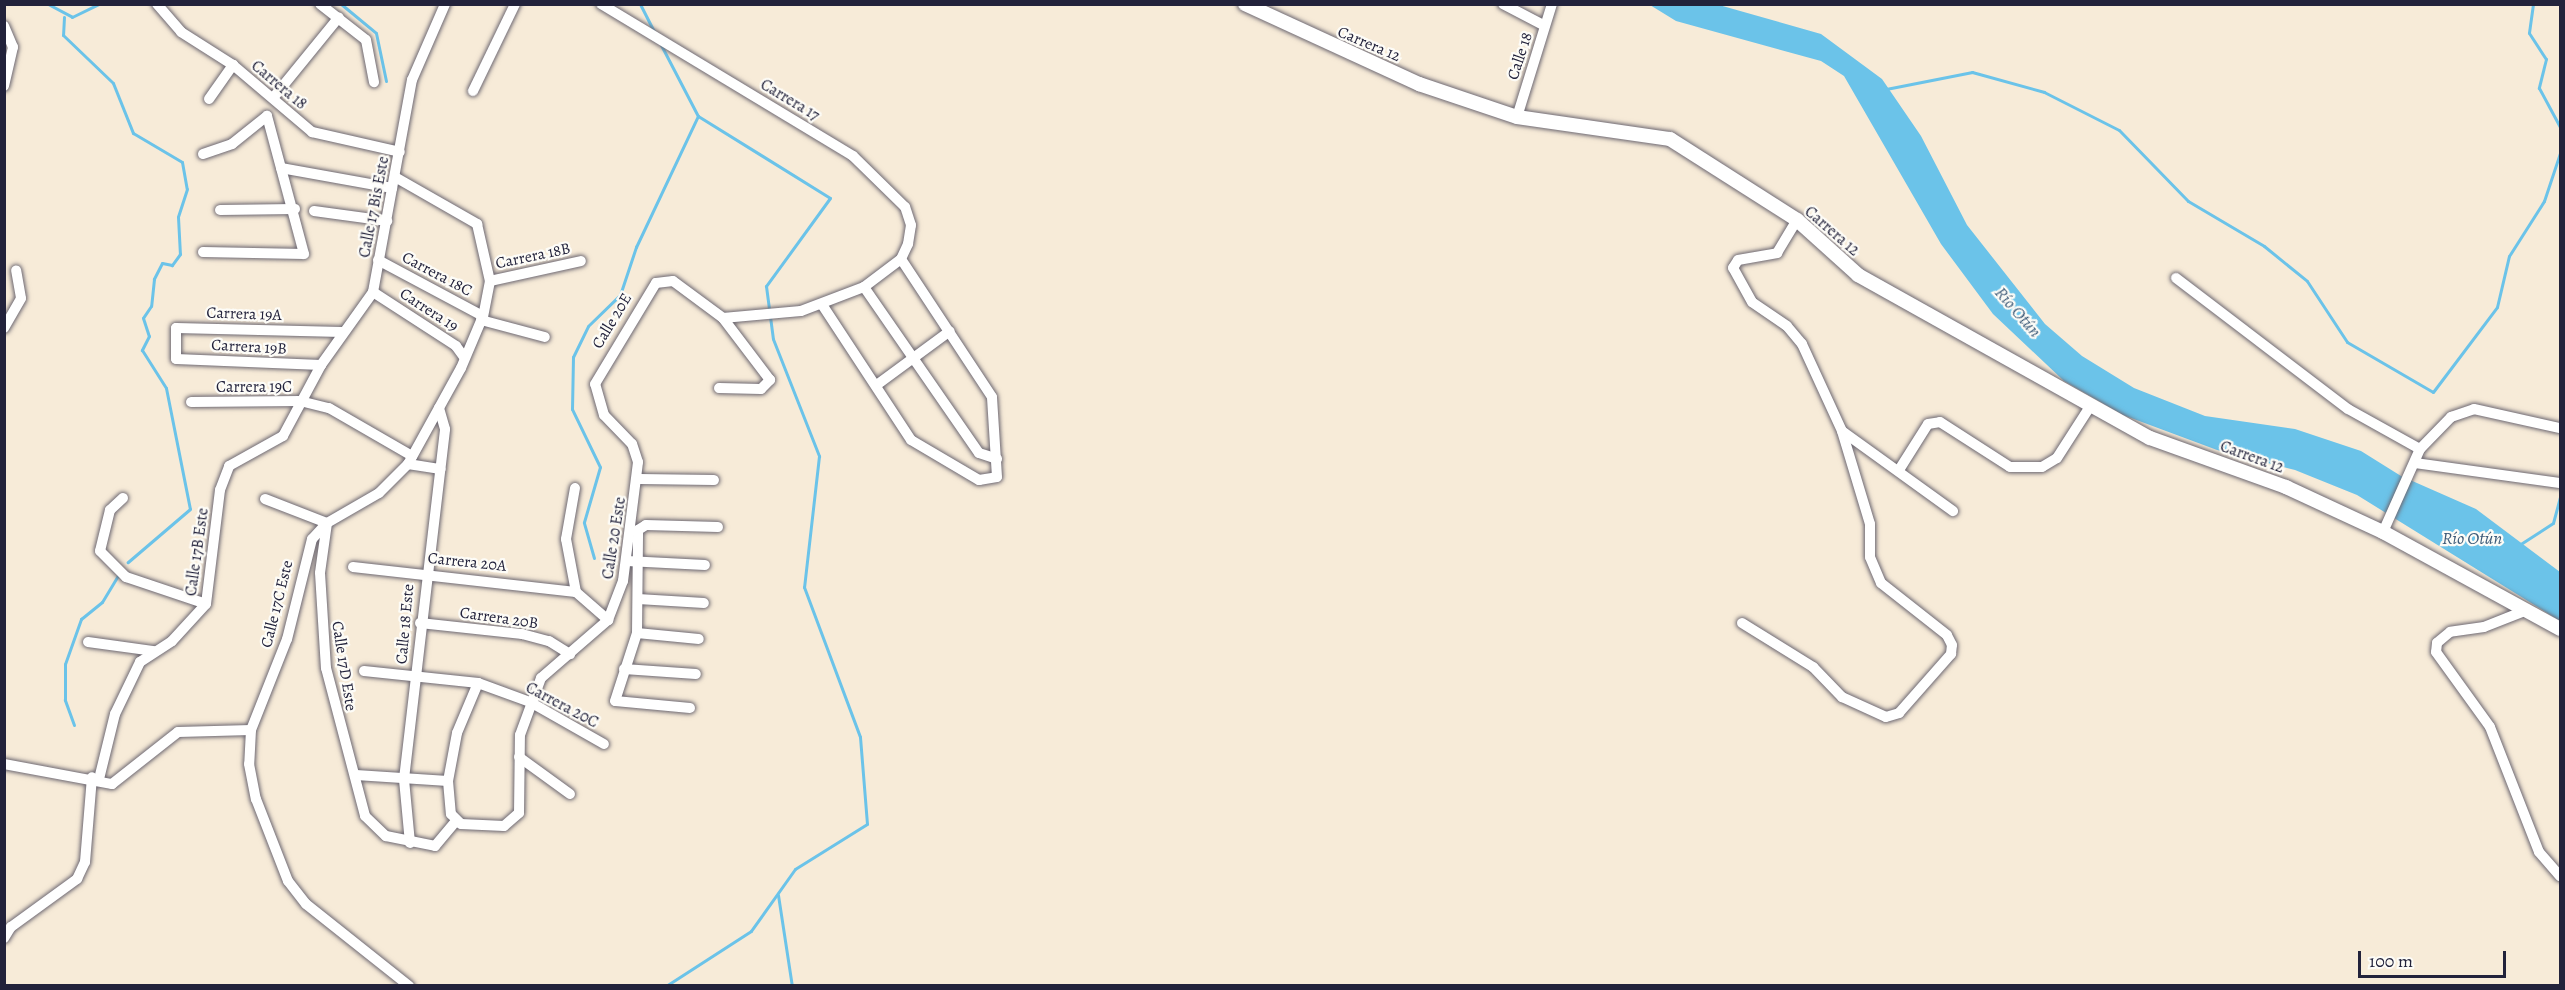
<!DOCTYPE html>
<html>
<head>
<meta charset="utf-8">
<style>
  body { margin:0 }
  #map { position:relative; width:2565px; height:990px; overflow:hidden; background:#f7ebd8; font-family:Alegreya,serif }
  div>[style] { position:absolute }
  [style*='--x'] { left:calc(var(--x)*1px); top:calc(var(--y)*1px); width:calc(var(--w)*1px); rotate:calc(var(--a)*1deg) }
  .water>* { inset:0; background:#6bc3e9 }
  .stream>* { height:3px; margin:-1.5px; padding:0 1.5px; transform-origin:1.5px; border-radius:1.5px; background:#6bc3e9 }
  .roads { filter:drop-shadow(0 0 2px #6d6872) drop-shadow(0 0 2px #6d6872) }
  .minor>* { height:10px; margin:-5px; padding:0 5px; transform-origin:5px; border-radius:5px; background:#fff }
  .tertiary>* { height:14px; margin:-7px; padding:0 7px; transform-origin:7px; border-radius:7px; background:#fff }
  span { translate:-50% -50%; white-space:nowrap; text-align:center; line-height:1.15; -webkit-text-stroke:4.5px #fdfcf7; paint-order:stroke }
  .street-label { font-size:16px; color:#22223b }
  .water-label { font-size:18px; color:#3c5a78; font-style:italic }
  .frame { position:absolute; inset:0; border:6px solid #22223b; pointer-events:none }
  .scale { position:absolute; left:2358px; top:951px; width:148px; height:27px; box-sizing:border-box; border:3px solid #22223b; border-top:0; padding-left:8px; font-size:18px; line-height:21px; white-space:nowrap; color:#22223b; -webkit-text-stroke:4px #fdfcf7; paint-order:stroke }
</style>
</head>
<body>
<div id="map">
  <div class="water">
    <i style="clip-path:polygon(1650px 5px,1719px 5px,1821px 34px,1882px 79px,1921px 136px,1967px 225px,2045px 324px,2082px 356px,2134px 388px,2205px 416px,2295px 429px,2361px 451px,2401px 476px,2476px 509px,2560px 572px,2560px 621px,2357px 495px,2295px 470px,2217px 450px,2123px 415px,2064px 381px,1993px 314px,1941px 244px,1844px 76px,1821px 61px,1676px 21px)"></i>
  </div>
  <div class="stream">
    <i style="--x:48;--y:4;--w:27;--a:28"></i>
    <i style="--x:72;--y:17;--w:30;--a:-26"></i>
    <i style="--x:341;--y:4;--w:45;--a:39.6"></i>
    <i style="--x:376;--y:33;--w:49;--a:78.2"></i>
    <i style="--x:640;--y:4;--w:30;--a:63"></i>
    <i style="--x:2533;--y:4;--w:29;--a:98"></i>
    <i style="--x:2529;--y:33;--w:31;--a:57"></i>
    <i style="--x:2546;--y:59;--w:30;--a:104"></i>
    <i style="--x:2539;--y:88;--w:44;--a:61.7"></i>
    <i style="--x:64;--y:17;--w:18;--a:93"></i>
    <i style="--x:63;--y:35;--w:69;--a:43.8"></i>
    <i style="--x:113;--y:83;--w:54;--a:68.2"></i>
    <i style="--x:133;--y:133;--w:57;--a:30.6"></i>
    <i style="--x:182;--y:162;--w:27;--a:80"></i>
    <i style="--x:187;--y:189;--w:29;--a:108"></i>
    <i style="--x:178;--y:217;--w:37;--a:87"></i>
    <i style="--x:180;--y:254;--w:14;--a:126"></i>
    <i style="--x:172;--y:265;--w:10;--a:-169"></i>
    <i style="--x:162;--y:263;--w:18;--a:117"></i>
    <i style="--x:154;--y:279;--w:27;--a:96"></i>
    <i style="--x:151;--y:306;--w:14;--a:124"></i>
    <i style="--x:143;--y:318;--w:19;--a:72"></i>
    <i style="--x:149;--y:336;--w:16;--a:117"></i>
    <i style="--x:142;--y:350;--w:45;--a:57.7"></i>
    <i style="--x:166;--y:388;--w:123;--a:78.8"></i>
    <i style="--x:190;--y:509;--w:82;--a:139.5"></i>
    <i style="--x:661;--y:45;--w:80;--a:62.5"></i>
    <i style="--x:698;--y:116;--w:155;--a:31.8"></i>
    <i style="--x:830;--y:198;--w:109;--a:126"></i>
    <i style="--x:766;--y:286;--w:53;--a:82.5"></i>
    <i style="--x:773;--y:339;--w:126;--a:68.5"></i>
    <i style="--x:819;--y:456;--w:132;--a:96.5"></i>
    <i style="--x:804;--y:587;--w:160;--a:69.5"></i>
    <i style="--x:860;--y:737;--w:87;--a:85.4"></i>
    <i style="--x:867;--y:824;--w:85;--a:148"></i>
    <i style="--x:795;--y:869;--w:76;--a:125.4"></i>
    <i style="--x:751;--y:931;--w:101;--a:147.1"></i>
    <i style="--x:1886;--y:89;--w:88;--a:-11.2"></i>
    <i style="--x:1972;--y:72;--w:75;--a:15.5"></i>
    <i style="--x:2044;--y:92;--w:84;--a:26.9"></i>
    <i style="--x:2119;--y:130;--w:99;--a:45.8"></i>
    <i style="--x:2188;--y:201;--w:88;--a:30.6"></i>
    <i style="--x:2264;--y:246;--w:55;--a:39.1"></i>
    <i style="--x:2307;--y:281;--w:73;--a:56.7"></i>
    <i style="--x:2347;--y:342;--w:99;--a:30.2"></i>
    <i style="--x:2433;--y:392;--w:106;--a:-53"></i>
    <i style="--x:2497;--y:307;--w:52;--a:-76.8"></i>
    <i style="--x:2509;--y:256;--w:65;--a:-57.5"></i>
    <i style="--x:2544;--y:201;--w:51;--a:-71.6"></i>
    <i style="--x:2519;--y:545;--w:40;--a:-32.9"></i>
    <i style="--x:2553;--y:523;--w:28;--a:-75"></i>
    <i style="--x:594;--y:558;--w:37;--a:-106"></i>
    <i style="--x:584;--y:522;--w:57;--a:-73.8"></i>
    <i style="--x:600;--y:467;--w:64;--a:-115.8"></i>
    <i style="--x:572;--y:409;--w:52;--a:-88.9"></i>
    <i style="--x:573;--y:357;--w:34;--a:-64"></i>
    <i style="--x:588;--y:326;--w:45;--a:-44.1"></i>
    <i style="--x:620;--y:295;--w:51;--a:-71.6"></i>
    <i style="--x:636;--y:247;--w:145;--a:-64.7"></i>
    <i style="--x:74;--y:725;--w:27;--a:-110"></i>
    <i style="--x:65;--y:700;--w:36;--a:-90"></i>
    <i style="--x:65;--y:664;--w:48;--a:-70.4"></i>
    <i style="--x:81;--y:619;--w:27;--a:-39"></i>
    <i style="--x:102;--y:602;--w:31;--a:-59"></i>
    <i style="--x:778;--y:895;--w:92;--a:81.3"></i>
  </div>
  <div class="roads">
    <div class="minor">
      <i style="--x:157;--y:4;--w:37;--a:49"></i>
      <i style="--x:181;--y:32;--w:62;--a:32.4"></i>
      <i style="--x:233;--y:65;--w:104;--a:40.3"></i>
      <i style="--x:312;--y:132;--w:90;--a:12.8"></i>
      <i style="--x:320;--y:4;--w:58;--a:38"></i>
      <i style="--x:366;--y:40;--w:43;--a:79.2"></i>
      <i style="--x:1503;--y:4;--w:47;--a:27.6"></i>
      <i style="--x:4;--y:26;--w:23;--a:67"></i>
      <i style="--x:13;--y:47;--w:40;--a:103"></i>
      <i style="--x:473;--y:91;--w:97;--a:-64.2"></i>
      <i style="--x:273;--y:98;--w:104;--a:-50.8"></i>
      <i style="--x:209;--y:99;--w:42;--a:-54.8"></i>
      <i style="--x:1517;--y:117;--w:118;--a:-72.8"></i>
      <i style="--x:203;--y:154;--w:31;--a:-19"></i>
      <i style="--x:232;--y:144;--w:45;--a:-38.7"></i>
      <i style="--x:281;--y:168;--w:113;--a:10.2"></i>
      <i style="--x:395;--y:177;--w:95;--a:29.8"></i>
      <i style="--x:477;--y:224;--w:58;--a:77.2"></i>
      <i style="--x:490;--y:281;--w:36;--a:101"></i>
      <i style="--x:483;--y:316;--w:56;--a:112.9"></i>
      <i style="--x:461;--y:368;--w:110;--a:118.9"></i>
      <i style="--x:408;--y:464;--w:41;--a:135"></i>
      <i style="--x:379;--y:493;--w:60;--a:150"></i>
      <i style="--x:327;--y:523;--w:22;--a:133"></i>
      <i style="--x:312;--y:539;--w:103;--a:104"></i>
      <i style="--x:287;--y:639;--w:98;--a:111.6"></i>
      <i style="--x:251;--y:730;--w:34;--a:93"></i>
      <i style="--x:249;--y:764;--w:36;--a:79"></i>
      <i style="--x:256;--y:799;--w:88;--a:68.7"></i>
      <i style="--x:288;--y:881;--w:29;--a:52"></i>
      <i style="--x:306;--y:904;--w:132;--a:38.5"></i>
      <i style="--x:220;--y:210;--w:75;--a:-0.8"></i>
      <i style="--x:314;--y:211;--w:74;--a:7.8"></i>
      <i style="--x:203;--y:252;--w:101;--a:1.1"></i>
      <i style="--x:304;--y:254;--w:143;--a:-105"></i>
      <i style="--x:378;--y:260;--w:119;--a:28.1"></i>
      <i style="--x:2176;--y:278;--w:216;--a:37.3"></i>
      <i style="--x:2348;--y:409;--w:82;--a:29.1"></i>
      <i style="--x:490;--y:281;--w:93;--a:-12.4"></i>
      <i style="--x:864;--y:287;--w:202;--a:55.3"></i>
      <i style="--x:979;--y:453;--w:19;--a:18"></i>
      <i style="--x:373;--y:292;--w:99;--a:33"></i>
      <i style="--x:456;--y:346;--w:14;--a:54"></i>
      <i style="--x:823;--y:306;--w:160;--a:56.7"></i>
      <i style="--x:911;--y:440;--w:79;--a:30.5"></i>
      <i style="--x:979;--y:480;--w:18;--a:-9"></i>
      <i style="--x:997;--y:477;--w:80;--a:-93.6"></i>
      <i style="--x:992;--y:397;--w:165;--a:-123.4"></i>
      <i style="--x:481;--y:320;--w:66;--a:14.9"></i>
      <i style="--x:4;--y:328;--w:34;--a:-60"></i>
      <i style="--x:21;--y:298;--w:28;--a:-100"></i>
      <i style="--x:321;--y:365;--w:145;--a:-177.6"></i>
      <i style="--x:176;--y:359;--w:31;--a:-90"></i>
      <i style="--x:176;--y:328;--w:166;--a:1.4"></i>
      <i style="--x:878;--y:384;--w:89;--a:-36.4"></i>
      <i style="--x:719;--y:388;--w:42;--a:1.4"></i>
      <i style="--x:761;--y:389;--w:13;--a:-45"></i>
      <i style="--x:770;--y:380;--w:78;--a:-127.2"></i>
      <i style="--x:191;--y:402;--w:109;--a:-0.5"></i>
      <i style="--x:300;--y:401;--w:30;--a:14"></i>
      <i style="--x:329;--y:408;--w:96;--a:30"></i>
      <i style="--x:1842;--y:431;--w:137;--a:35.8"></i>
      <i style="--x:2415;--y:463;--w:146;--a:7.9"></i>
      <i style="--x:408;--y:464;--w:33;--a:9"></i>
      <i style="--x:1899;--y:470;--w:54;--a:-57.8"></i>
      <i style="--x:1928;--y:424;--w:12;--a:-9"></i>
      <i style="--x:1940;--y:422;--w:83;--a:32.7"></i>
      <i style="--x:2010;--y:467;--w:32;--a:0"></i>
      <i style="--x:2042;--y:467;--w:17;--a:-31"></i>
      <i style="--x:2057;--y:458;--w:63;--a:-57.3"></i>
      <i style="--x:639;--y:479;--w:75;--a:0.8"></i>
      <i style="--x:575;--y:488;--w:52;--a:100"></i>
      <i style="--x:566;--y:539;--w:54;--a:79.3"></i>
      <i style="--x:576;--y:592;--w:43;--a:41.2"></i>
      <i style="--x:123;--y:498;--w:18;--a:137"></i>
      <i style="--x:110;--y:510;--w:42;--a:103.7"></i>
      <i style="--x:100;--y:551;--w:37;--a:45"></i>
      <i style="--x:126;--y:577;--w:84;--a:18.6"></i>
      <i style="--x:265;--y:499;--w:66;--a:21.2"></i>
      <i style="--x:327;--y:523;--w:50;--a:98"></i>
      <i style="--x:320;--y:573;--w:95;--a:86.4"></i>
      <i style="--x:326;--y:668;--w:153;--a:75.2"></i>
      <i style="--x:365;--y:816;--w:29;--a:44"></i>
      <i style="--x:386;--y:836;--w:50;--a:11.5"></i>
      <i style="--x:435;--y:846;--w:31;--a:-50"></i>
      <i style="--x:2383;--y:532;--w:91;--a:-66"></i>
      <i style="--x:2420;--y:449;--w:45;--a:-45.9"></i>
      <i style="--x:2451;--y:417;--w:24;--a:-19"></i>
      <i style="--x:2474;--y:409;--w:88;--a:12.5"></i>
      <i style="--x:627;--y:561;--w:78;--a:2.9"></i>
      <i style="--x:353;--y:567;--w:224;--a:6.4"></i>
      <i style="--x:638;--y:599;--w:66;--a:3.5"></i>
      <i style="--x:2527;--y:610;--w:46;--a:158.4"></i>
      <i style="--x:2484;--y:627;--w:34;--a:172"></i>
      <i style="--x:2450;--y:632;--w:17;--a:140"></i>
      <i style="--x:2437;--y:643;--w:9;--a:96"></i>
      <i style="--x:2436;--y:652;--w:92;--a:54.2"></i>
      <i style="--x:2490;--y:727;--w:134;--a:68.6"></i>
      <i style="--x:2539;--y:852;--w:32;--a:49"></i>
      <i style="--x:420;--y:623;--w:103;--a:6.2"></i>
      <i style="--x:522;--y:634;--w:28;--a:15"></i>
      <i style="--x:549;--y:641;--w:25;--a:32"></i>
      <i style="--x:1742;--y:623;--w:84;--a:31.8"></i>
      <i style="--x:1813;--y:667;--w:42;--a:46"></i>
      <i style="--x:1842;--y:697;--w:48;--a:24.4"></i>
      <i style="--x:1886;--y:717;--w:14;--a:-17"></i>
      <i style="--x:1899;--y:713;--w:79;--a:-48.6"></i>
      <i style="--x:1951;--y:654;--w:9;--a:-84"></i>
      <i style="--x:1952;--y:645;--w:11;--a:-117"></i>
      <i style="--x:1947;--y:635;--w:84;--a:-141.8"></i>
      <i style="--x:1881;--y:583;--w:28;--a:-113"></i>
      <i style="--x:1870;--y:557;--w:33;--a:-90"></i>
      <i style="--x:1870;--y:524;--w:97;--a:-106.8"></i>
      <i style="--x:1842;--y:431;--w:96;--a:-114.7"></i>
      <i style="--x:1802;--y:344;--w:23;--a:-130"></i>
      <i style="--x:1787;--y:326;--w:42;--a:-145.6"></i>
      <i style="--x:1752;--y:302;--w:39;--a:-119"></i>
      <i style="--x:1733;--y:268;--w:9;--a:-58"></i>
      <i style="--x:1738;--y:260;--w:40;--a:-10"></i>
      <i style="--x:1777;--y:253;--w:39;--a:-59"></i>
      <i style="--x:637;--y:633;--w:62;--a:5.5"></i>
      <i style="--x:88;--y:642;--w:67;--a:7.8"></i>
      <i style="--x:624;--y:669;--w:72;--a:4"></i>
      <i style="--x:364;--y:671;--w:115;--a:6"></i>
      <i style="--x:478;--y:683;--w:55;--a:20.1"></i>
      <i style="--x:530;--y:702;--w:85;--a:29.6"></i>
      <i style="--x:478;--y:683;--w:54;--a:112.8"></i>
      <i style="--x:457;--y:733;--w:49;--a:100.6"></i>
      <i style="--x:448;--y:781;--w:33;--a:85"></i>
      <i style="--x:451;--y:814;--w:14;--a:45"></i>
      <i style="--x:461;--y:824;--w:43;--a:2.7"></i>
      <i style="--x:504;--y:826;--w:20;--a:-41"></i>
      <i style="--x:519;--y:813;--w:78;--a:-89.3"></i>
      <i style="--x:520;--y:735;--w:61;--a:-69.8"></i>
      <i style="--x:541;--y:678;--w:89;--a:-40.9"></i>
      <i style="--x:608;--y:620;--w:42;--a:-69"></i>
      <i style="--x:623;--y:581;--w:120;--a:-82.8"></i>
      <i style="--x:638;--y:462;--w:19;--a:-108"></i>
      <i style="--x:632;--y:444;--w:40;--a:-134"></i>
      <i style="--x:604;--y:415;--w:32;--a:-106"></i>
      <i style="--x:595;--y:384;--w:118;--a:-58.9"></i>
      <i style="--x:656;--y:283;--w:17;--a:-7"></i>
      <i style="--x:673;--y:281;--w:62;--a:36.5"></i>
      <i style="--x:723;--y:318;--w:78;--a:-5.1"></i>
      <i style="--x:801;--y:311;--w:67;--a:-20.9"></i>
      <i style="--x:864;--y:287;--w:46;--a:-37.1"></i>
      <i style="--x:901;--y:259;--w:17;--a:-65"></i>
      <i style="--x:908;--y:244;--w:19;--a:-81"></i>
      <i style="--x:911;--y:225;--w:19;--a:-108"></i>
      <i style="--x:905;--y:207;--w:73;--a:-135.6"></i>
      <i style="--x:853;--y:156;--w:294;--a:-148.9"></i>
      <i style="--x:690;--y:708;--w:75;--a:-174.7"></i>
      <i style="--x:615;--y:701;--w:71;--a:-72.1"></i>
      <i style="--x:637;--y:633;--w:103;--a:-89.4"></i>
      <i style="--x:638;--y:530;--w:9;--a:-32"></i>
      <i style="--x:646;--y:525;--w:72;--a:1.6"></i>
      <i style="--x:519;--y:757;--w:63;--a:36"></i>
      <i style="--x:4;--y:764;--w:110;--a:10.5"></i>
      <i style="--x:112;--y:784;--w:84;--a:-38.2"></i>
      <i style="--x:178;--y:732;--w:73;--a:-1.6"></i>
      <i style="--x:356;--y:775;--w:92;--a:3.7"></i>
      <i style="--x:99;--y:779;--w:67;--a:-76.2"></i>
      <i style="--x:115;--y:714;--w:58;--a:-64.3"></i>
      <i style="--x:140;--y:662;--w:38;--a:-33"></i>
      <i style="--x:172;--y:641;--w:50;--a:-47.4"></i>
      <i style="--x:206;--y:604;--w:115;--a:-83"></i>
      <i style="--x:220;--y:490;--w:26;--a:-69"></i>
      <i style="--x:229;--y:466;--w:62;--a:-29.1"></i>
      <i style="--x:283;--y:436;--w:81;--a:-61.8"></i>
      <i style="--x:321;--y:365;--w:90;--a:-54.5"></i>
      <i style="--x:373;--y:292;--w:216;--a:-79.6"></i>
      <i style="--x:412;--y:80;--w:83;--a:-66.5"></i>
      <i style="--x:410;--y:843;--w:64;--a:-95.4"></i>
      <i style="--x:404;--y:779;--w:352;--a:-83.3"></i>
      <i style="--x:445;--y:429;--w:22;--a:-106"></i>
      <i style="--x:4;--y:938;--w:13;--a:-58"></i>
      <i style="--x:11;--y:927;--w:82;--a:-36"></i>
      <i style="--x:77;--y:879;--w:19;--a:-65"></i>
      <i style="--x:85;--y:862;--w:85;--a:-85.3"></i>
    </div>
    <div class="tertiary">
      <i style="--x:1245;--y:4;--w:192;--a:24.7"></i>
      <i style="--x:1419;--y:84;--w:103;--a:18.6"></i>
      <i style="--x:1517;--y:117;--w:155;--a:8.2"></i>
      <i style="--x:1670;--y:139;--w:151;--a:32.5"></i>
      <i style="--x:1797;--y:220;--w:82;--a:42"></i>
      <i style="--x:1858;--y:275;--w:334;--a:29.2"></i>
      <i style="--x:2150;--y:438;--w:145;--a:19.8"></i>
      <i style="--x:2286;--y:487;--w:107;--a:24.9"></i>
      <i style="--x:2383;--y:532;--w:202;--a:28.7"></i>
    </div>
  </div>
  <div class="street-label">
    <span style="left:1369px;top:44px;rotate:23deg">Carrera 12</span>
    <span style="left:1520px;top:56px;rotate:-72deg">Calle 18</span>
    <span style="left:279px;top:85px;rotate:40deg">Carrera 18</span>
    <span style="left:790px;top:100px;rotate:31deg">Carrera 17</span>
    <span style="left:374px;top:207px;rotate:-79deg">Calle 17 Bis Este</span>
    <span style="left:1832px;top:231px;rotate:41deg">Carrera 12</span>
    <span style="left:533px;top:256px;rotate:-12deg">Carrera 18B</span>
    <span style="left:437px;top:274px;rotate:28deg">Carrera 18C</span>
    <span style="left:429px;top:310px;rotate:33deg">Carrera 19</span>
    <span style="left:244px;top:314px;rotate:2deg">Carrera 19A</span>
    <span style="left:612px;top:321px;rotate:-59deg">Calle 20E</span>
    <span style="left:249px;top:347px;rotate:3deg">Carrera 19B</span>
    <span style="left:254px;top:387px">Carrera 19C</span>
    <span style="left:2252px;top:457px;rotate:20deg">Carrera 12</span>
    <span style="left:614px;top:538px;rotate:-81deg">Calle 20 Este</span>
    <span style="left:197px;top:552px;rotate:-82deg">Calle 17B Este</span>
    <span style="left:467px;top:562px;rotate:6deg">Carrera 20A</span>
    <span style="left:277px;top:604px;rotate:-76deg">Calle 17C Este</span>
    <span style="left:499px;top:618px;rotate:8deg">Carrera 20B</span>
    <span style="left:405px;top:624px;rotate:-85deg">Calle 18 Este</span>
    <span style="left:344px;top:666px;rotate:81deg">Calle 17D Este</span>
    <span style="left:562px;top:705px;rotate:28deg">Carrera 20C</span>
  </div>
  <div class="water-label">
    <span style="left:2018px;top:312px;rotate:49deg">Río Otún</span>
    <span style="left:2472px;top:538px">Río Otún</span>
  </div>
  <div class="frame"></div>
  <div class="scale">100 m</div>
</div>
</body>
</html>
